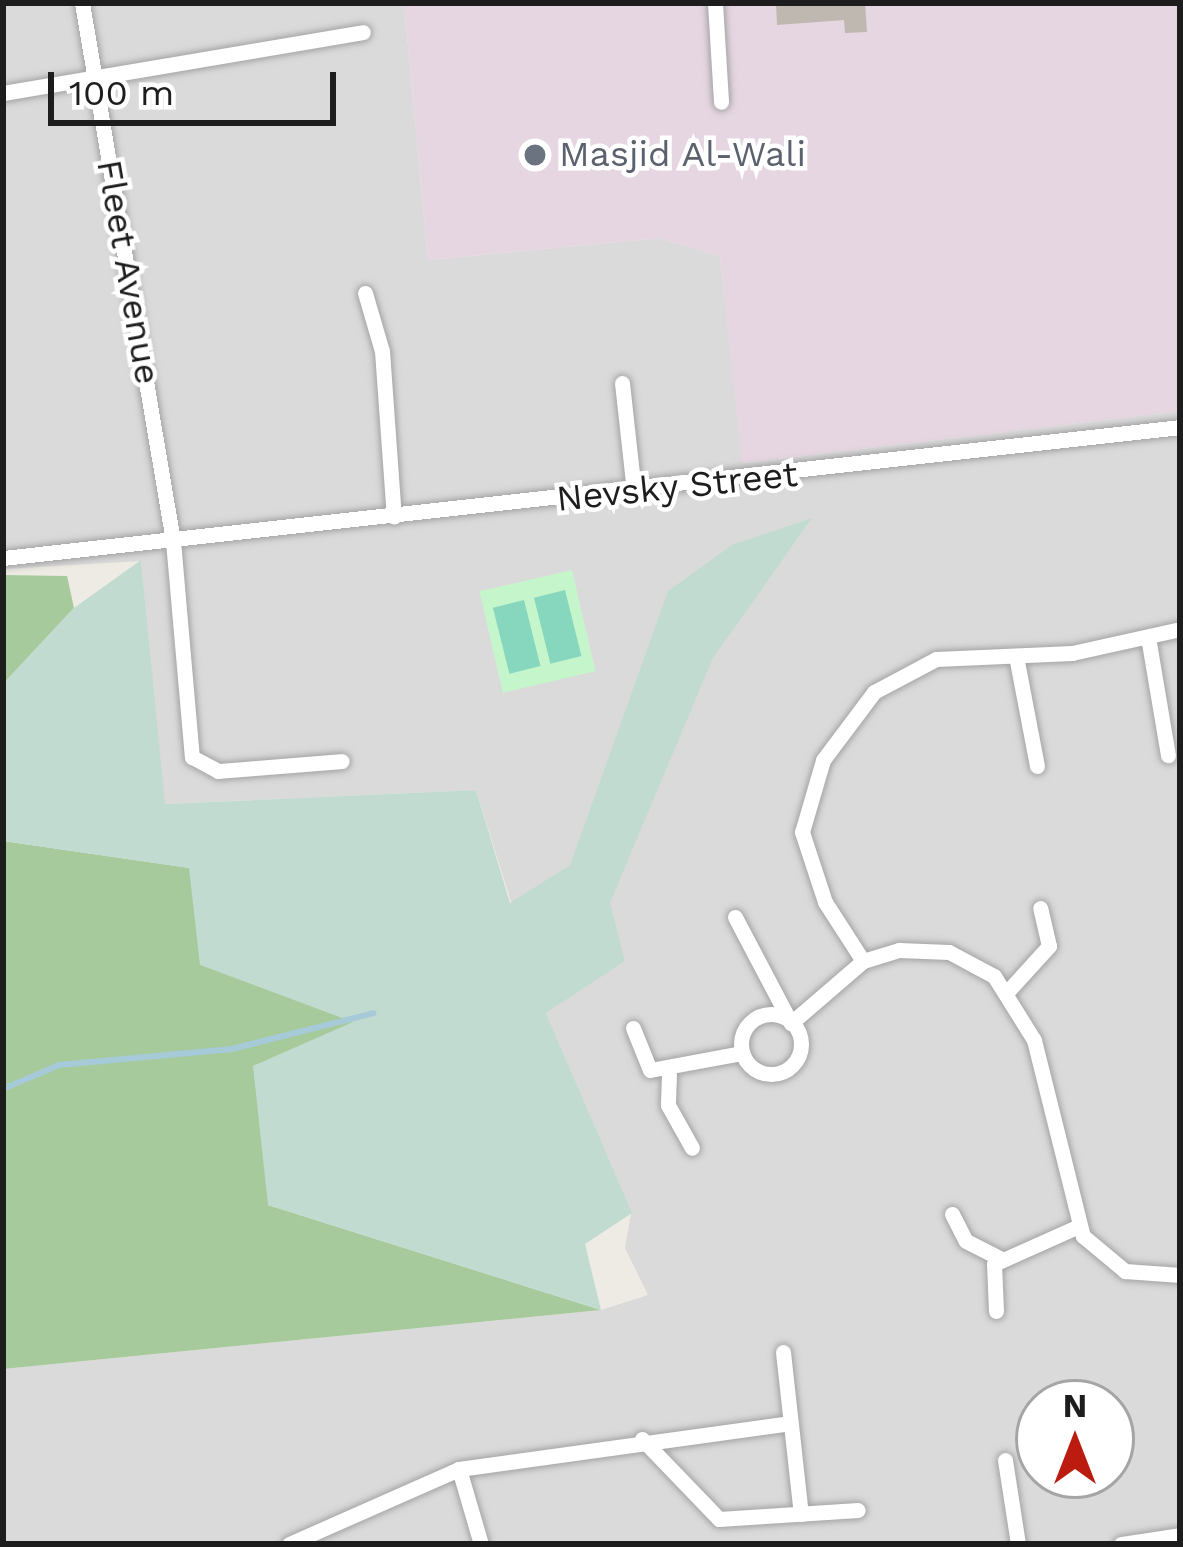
<!DOCTYPE html>
<html>
<head>
<meta charset="utf-8">
<style>
  body { margin:0 }
  #map { position:relative; width:1183px; height:1547px; overflow:hidden; background:#eeebe4; font-family:"Work Sans",sans-serif }
  div>[style] { position:absolute }
  [style*='--x'] { left:calc(var(--x)*1px); top:calc(var(--y)*1px); width:calc(var(--w)*1px); rotate:calc(var(--a)*1deg) }
  .residential>* { inset:0; background:#dbdada }
  .industrial>* { inset:0; background:#e6d6e2 }
  .forest>* { inset:0; background:#a6ca9c }
  .wetland>* { inset:0; background:#c2dbd1 }
  .park>* { inset:0; background:#c4f5cb; transform-origin:0 0 }
  .pitch>* { inset:0; background:#87d7bf; transform-origin:0 0 }
  .stream>* { height:6px; margin:-3px; padding:0 3px; transform-origin:3px; border-radius:3px; background:#a7cad8 }
  .building>* { inset:0; background:#beb8b1 }
  .roads { filter:drop-shadow(0 0 3px #a4a4a4) drop-shadow(0 0 3px #a4a4a4) }
  .street>* { height:15px; margin:-7.5px; padding:0 7.5px; transform-origin:7.5px; border-radius:7.5px; background:#fff }
  .street>.ring { margin:-7.5px; padding:0; box-sizing:content-box; background:none; border:15px solid #fff; border-radius:50% }
  .dots>* { width:33px; height:33px; translate:-50% -50%; box-sizing:border-box; border:6px solid #fff; border-radius:50% }
  span { translate:-50% -50%; white-space:nowrap; text-align:center; line-height:1.15; -webkit-text-stroke:9px #fff; paint-order:stroke }
  .worship-label { font-size:36px; color:#5b616d }
  .left { translate:0 -50%; text-align:left }
  .street-label { font-size:36px; color:#1d1d1d }
  .frame { position:absolute; inset:0; border:6px solid #1d1d1d; pointer-events:none }
  .north { position:absolute; left:1015px; top:1379px; width:120px; height:120px; box-sizing:border-box; background:#fff; border:3px solid #a5a5a5; border-radius:50%; rotate:0deg; font-size:33px; font-weight:700; line-height:48px; text-align:center; color:#1d1d1d }
  .north::after { content:''; display:block; margin:auto; width:42px; height:54px; background:#bc1c0f; clip-path:polygon(50% 0,100% 100%,50% 72%,0 100%) }
  .scale { position:absolute; left:48px; top:72px; width:288px; height:54px; box-sizing:border-box; border:6px solid #1d1d1d; border-top:0; padding-left:15px; font-size:36px; line-height:42px; white-space:nowrap; color:#1d1d1d; -webkit-text-stroke:9px #fff; paint-order:stroke }
</style>
</head>
<body>
<div id="map">
  <div class="residential">
    <i style="clip-path:polygon(evenodd,3px 3px,404px 3px,428px 260px,660px 238px,720px 256px,743px 463px,1180px 411px,1180px 1544px,3px 1544px,3px 1369px,601px 1310px,648px 1295px,625px 1248px,631px 1213px,546px 1013px,476px 790px,164px 804px,141px 561px,3px 569px,3px 3px,1039px 1403px,1111px 1403px,1111px 1475px,1039px 1475px,1039px 1403px)"></i>
  </div>
  <div class="industrial">
    <i style="clip-path:polygon(404px 3px,1180px 3px,1180px 411px,742px 463px,720px 256px,660px 238px,428px 260px)"></i>
  </div>
  <div class="forest">
    <i style="clip-path:polygon(3px 575px,67px 576px,74px 608px,3px 684px)"></i>
    <i style="clip-path:polygon(3px 841px,190px 868px,354px 1023px,268px 1205px,601px 1310px,3px 1369px)"></i>
  </div>
  <div class="wetland">
    <i style="clip-path:polygon(812px 518px,713px 658px,610px 903px,625px 961px,546px 1013px,632px 1213px,585px 1244px,601px 1310px,268px 1205px,253px 1066px,353px 1022px,200px 965px,189px 868px,3px 841px,3px 684px,74px 608px,141px 560px,165px 804px,476px 790px,510px 903px,570px 865px,668px 591px,732px 545px)"></i>
  </div>
  <div class="park">
    <i style="left:572px;top:570px;width:104px;height:95px;rotate:77deg"></i>
  </div>
  <div class="pitch">
    <i style="left:565px;top:590px;width:68px;height:32px;rotate:76deg"></i>
    <i style="left:524px;top:600px;width:68px;height:32px;rotate:76deg"></i>
  </div>
  <div class="stream">
    <i style="--x:3;--y:1089;--w:61;--a:-23.2"></i>
    <i style="--x:59;--y:1065;--w:174;--a:-5.3"></i>
    <i style="--x:232;--y:1049;--w:146;--a:-14.2"></i>
  </div>
  <div class="building">
    <i style="clip-path:polygon(776px 3px,865px 3px,867px 32px,845px 33px,844px 20px,777px 25px)"></i>
  </div>
  <div class="roads">
    <div class="street">
      <i style="--x:82;--y:3;--w:546;--a:80.4"></i>
      <i style="--x:173;--y:541;--w:217;--a:85"></i>
      <i style="--x:192;--y:757;--w:30;--a:28"></i>
      <i style="--x:218;--y:771;--w:124;--a:-4.6"></i>
      <i style="--x:715;--y:3;--w:99;--a:86.5"></i>
      <i style="--x:3;--y:93;--w:365;--a:-9.6"></i>
      <i style="--x:365;--y:293;--w:60;--a:73.7"></i>
      <i style="--x:382;--y:351;--w:166;--a:85.9"></i>
      <i style="--x:622;--y:383;--w:110;--a:83.7"></i>
      <i style="--x:3;--y:558;--w:1184;--a:-6.35"></i>
      <i style="--x:1148;--y:637;--w:120;--a:80.4"></i>
      <i style="--x:1016;--y:656;--w:112;--a:79.2"></i>
      <i style="--x:735;--y:917;--w:120;--a:62.2"></i>
      <i style="--x:791;--y:1023;--w:95;--a:-40.7"></i>
      <i style="--x:863;--y:961;--w:38;--a:-17"></i>
      <i style="--x:899;--y:950;--w:50;--a:2.3"></i>
      <i style="--x:949;--y:952;--w:51;--a:28.1"></i>
      <i style="--x:994;--y:976;--w:75;--a:58"></i>
      <i style="--x:1034;--y:1040;--w:202;--a:76"></i>
      <i style="--x:1083;--y:1236;--w:55;--a:39.8"></i>
      <i style="--x:1125;--y:1271;--w:55;--a:4.2"></i>
      <i style="--x:863;--y:961;--w:70;--a:-122.8"></i>
      <i style="--x:825;--y:902;--w:74;--a:-108.2"></i>
      <i style="--x:802;--y:832;--w:75;--a:-73.7"></i>
      <i style="--x:823;--y:760;--w:85;--a:-53.1"></i>
      <i style="--x:874;--y:692;--w:70;--a:-28"></i>
      <i style="--x:936;--y:659;--w:136;--a:-2.5"></i>
      <i style="--x:1072;--y:653;--w:111;--a:-12.5"></i>
      <i style="--x:1008;--y:991;--w:61;--a:-47.7"></i>
      <i style="--x:1049;--y:946;--w:39;--a:-103"></i>
      <i class="ring" style="left:741px;top:1014px;width:45px;height:45px"></i>
      <i style="--x:633;--y:1028;--w:45;--a:68"></i>
      <i style="--x:650;--y:1070;--w:94;--a:-10.5"></i>
      <i style="--x:669;--y:1074;--w:31;--a:92"></i>
      <i style="--x:668;--y:1105;--w:49;--a:60.8"></i>
      <i style="--x:952;--y:1214;--w:30;--a:63"></i>
      <i style="--x:966;--y:1241;--w:38;--a:27"></i>
      <i style="--x:996;--y:1311;--w:47;--a:-92.4"></i>
      <i style="--x:994;--y:1264;--w:93;--a:-24.1"></i>
      <i style="--x:783;--y:1352;--w:163;--a:83.7"></i>
      <i style="--x:642;--y:1439;--w:111;--a:46.1"></i>
      <i style="--x:719;--y:1519;--w:139;--a:-3.7"></i>
      <i style="--x:1005;--y:1460;--w:85;--a:81.2"></i>
      <i style="--x:459;--y:1469;--w:78;--a:73.7"></i>
      <i style="--x:289;--y:1544;--w:186;--a:-23.8"></i>
      <i style="--x:459;--y:1469;--w:333;--a:-7.9"></i>
      <i style="--x:1121;--y:1544;--w:60;--a:-8.7"></i>
    </div>
  </div>
  <div class="dots">
    <i style="left:535px;top:155px;background:#6b7280"></i>
  </div>
  <div class="worship-label">
    <span class="left" style="left:559px;top:155px">Masjid Al-Wali</span>
  </div>
  <div class="street-label">
    <span style="left:128px;top:272px;rotate:80deg">Fleet Avenue</span>
    <span style="left:677px;top:487px;rotate:-6deg">Nevsky Street</span>
  </div>
  <div class="frame"></div>
  <div class="north">N</div>
  <div class="scale">100 m</div>
</div>
</body>
</html>
